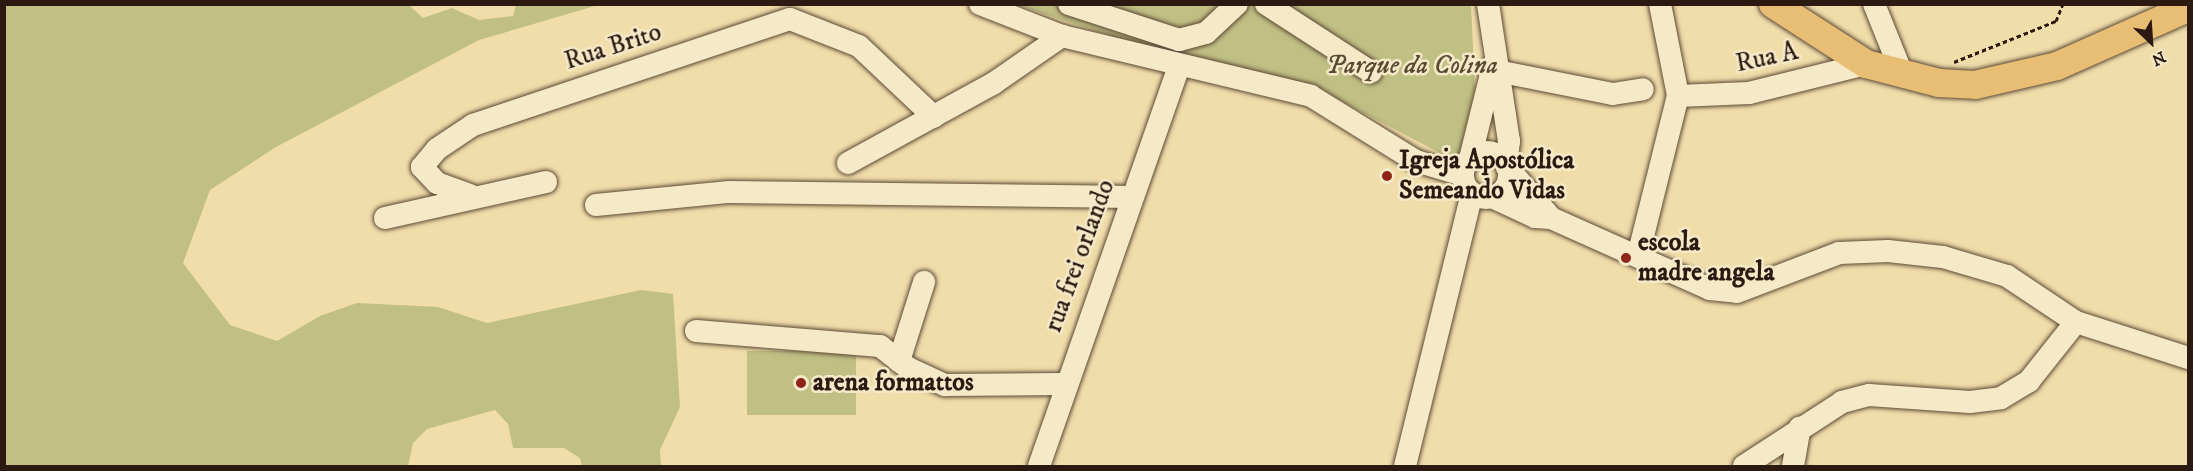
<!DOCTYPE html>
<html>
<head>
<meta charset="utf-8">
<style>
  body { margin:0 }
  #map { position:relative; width:2193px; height:471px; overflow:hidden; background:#f0ddaa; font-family:"IM FELL DW Pica",serif }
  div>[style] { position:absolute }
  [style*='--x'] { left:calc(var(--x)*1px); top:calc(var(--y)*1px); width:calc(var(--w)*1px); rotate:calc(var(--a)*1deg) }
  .green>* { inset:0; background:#c0bf84; transform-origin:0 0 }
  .path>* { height:3px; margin-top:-1.5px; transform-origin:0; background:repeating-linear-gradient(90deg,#2c1911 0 4.5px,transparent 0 7.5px) }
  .roads { filter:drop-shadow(0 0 2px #5d4a37) drop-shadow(0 0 2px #5d4a37) }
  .minor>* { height:22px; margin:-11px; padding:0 11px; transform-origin:11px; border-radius:11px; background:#f5e9c8 }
  .minor>.ring { margin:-11px; padding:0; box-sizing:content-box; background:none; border:22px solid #f5e9c8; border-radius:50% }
  .major>* { height:28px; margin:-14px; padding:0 14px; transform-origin:14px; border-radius:14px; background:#e8be75 }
  .dots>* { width:16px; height:16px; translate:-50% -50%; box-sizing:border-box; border:3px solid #f5e9c8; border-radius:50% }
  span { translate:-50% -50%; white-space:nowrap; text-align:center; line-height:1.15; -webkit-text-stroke:5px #f5e9c8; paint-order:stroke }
  .street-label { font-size:26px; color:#2c1911 }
  .park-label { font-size:26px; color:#584b34; font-style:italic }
  .poi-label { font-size:26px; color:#2c1911; font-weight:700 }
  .left { translate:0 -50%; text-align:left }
  .frame { position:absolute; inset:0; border:6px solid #2c1911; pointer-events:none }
  .north { position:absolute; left:2121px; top:12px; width:60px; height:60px; -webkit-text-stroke:4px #f5e9c8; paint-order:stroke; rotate:155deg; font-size:16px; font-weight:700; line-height:24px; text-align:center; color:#2c1911 }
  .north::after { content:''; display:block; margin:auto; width:21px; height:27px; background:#2c1911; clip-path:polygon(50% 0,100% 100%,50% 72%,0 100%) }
</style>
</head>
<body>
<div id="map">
  <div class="green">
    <i style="clip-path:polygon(409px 5px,423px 18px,452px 8px,479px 20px,513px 16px,516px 5px,598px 5px,479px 40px,276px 147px,210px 190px,183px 263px,230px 325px,277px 341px,320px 316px,357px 303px,438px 307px,487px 323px,641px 290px,673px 294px,680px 407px,660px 450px,661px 466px,582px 466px,580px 458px,564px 448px,513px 448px,508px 424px,495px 410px,427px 429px,413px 443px,408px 466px,5px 466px,5px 5px)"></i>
    <i style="clip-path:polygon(1018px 5px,1471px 5px,1475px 90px,1457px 162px,1324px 92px,1128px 42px)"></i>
    <i style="left:747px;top:351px;width:109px;height:64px"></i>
  </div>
  <div class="path">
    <i style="--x:1954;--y:62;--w:110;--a:-21.9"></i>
    <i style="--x:2056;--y:21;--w:18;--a:-68"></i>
  </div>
  <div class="roads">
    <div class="minor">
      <i style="--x:980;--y:4;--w:88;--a:21.3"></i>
      <i style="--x:1062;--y:36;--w:256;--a:13.5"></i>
      <i style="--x:1311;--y:96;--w:123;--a:31.8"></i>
      <i style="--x:1416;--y:161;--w:49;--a:16.6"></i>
      <i style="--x:1069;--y:4;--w:116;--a:18.1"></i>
      <i style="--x:1179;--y:40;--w:28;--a:-15"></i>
      <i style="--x:1206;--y:33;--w:42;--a:-43.1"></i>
      <i style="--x:1266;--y:4;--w:125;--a:32.9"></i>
      <i style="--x:1488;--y:4;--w:139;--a:81.3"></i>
      <i style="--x:1509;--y:141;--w:24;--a:97"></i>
      <i style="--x:1660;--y:4;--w:94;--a:78.9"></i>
      <i style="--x:1678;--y:96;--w:71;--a:-2.4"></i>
      <i style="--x:1749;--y:93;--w:121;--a:-13.9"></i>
      <i style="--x:1874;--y:4;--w:78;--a:68.1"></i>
      <i style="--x:1497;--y:71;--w:118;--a:11.2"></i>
      <i style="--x:1613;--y:94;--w:30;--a:-9"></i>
      <i class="ring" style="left:1463px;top:152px;width:24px;height:24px"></i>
      <i style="--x:1470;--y:159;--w:96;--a:-76.1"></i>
      <i style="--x:848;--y:163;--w:166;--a:-28.7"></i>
      <i style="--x:994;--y:83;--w:83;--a:-34.7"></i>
      <i style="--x:1507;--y:167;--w:67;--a:49.2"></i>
      <i style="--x:1551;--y:218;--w:174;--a:24.1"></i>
      <i style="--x:1710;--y:289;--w:27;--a:6"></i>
      <i style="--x:1737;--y:292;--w:109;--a:-20.9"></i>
      <i style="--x:1839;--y:253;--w:49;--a:-2.3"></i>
      <i style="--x:1888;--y:251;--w:55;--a:6.2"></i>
      <i style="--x:1943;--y:257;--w:67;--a:16.5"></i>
      <i style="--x:2007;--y:276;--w:83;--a:33.7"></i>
      <i style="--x:2076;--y:322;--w:118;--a:17.8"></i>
      <i style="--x:470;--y:195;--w:35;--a:-160"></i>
      <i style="--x:437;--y:183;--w:22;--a:-133"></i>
      <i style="--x:422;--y:167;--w:23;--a:-50"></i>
      <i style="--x:437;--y:149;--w:43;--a:-33.7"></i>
      <i style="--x:473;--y:125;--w:334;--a:-18.5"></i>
      <i style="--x:790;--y:19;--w:74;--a:21.4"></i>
      <i style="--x:859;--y:46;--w:103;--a:43.4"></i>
      <i style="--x:1492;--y:197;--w:47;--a:24.9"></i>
      <i style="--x:1535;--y:217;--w:16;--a:4"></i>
      <i style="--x:596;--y:205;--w:134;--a:-5.6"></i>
      <i style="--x:729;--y:192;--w:403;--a:0.7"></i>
      <i style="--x:385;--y:218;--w:165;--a:-12.6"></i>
      <i style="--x:1639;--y:252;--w:161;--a:-76"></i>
      <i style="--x:696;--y:331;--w:185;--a:4.7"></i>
      <i style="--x:880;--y:346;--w:36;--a:38"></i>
      <i style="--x:908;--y:368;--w:41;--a:24.7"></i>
      <i style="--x:945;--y:385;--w:120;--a:-0.5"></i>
      <i style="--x:899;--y:361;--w:83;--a:-72.4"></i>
      <i style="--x:1039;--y:466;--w:424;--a:-70.7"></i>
      <i style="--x:1405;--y:466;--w:281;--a:-76.2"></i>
      <i style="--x:1744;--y:466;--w:117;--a:-33.1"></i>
      <i style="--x:1842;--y:402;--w:28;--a:-15"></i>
      <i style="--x:1869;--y:395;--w:101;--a:4"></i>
      <i style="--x:1970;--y:402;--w:31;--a:-7"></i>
      <i style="--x:2001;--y:398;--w:33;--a:-31"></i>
      <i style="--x:2029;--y:381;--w:75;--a:-51.5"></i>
      <i style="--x:1793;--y:466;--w:39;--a:-80"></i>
    </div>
    <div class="major">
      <i style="--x:1773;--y:4;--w:111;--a:32.8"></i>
      <i style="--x:1866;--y:64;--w:75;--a:14.6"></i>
      <i style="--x:1939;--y:83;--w:36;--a:3"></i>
      <i style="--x:1975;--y:85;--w:84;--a:-13"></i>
      <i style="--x:2057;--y:66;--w:143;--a:-23.9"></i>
    </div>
  </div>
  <div class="dots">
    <i style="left:1387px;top:176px;background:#8f2418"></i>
    <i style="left:1626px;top:258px;background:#8f2418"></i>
    <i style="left:801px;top:383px;background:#8f2418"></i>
  </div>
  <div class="street-label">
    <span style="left:613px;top:47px;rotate:-18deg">Rua Brito</span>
    <span style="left:1767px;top:58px;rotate:-12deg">Rua A</span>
    <span style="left:1080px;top:256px;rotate:-70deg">rua frei orlando</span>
  </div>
  <div class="park-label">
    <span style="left:1412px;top:66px">Parque da Colina</span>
  </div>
  <div class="poi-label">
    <span class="left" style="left:1399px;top:176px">Igreja Apostólica<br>Semeando Vidas</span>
    <span class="left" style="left:1638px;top:258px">escola<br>madre angela</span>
    <span class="left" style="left:813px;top:383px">arena formattos</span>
  </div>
  <div class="frame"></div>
  <div class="north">N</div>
</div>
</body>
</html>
